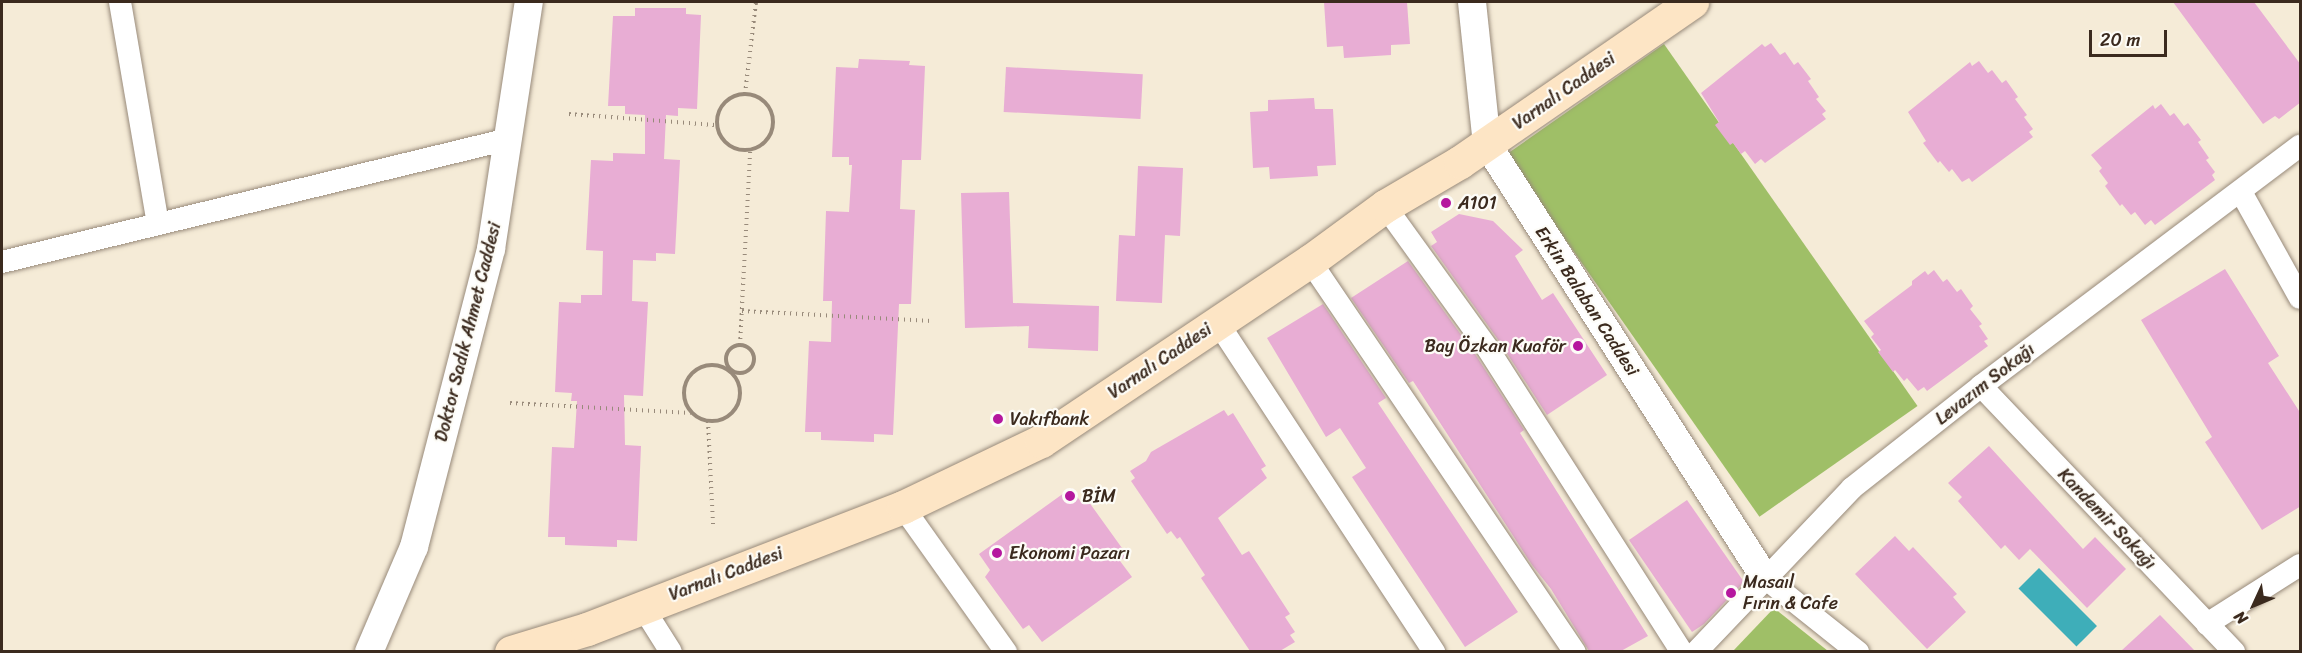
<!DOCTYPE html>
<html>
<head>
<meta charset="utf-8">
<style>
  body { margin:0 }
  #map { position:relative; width:2302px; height:653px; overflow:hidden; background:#f5ebd7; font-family:Sriracha,sans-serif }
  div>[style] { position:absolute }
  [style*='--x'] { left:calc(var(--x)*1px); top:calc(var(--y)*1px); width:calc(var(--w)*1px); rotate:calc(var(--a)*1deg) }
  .green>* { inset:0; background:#9fbf67; transform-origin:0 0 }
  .water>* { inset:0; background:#3eaeb9; transform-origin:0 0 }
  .building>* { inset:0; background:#e8add4; transform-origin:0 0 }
  .path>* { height:4px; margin-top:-2px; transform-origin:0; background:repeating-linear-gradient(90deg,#988a7a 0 1.5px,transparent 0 6px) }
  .path>.ring { margin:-2px; padding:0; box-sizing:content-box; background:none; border:4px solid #988a7a; border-radius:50% }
  .roads { filter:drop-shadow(0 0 2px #988a7a) drop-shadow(0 0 2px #988a7a) }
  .minor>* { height:22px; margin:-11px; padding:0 11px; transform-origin:11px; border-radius:11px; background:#fff }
  .tertiary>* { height:28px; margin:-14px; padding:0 14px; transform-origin:14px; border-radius:14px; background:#fff }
  .secondary>* { height:33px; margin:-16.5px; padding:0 16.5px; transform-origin:16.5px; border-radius:16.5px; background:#fde5c5 }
  .dots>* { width:16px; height:16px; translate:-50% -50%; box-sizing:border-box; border:3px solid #fdfcf7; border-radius:50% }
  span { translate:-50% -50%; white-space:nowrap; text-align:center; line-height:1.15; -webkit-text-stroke:4.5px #fdfcf7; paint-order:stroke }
  .street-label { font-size:18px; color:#3b2a1e }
  .poi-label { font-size:18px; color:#3b2a1e }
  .left { translate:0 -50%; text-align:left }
  .right { translate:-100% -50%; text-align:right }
  .frame { position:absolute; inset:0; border:3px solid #3b2a1e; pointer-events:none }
  .north { position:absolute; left:2224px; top:575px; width:60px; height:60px; -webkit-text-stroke:4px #fdfcf7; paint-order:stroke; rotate:226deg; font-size:16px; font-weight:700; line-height:24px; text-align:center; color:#3b2a1e }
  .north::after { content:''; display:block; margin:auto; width:21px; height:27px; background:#3b2a1e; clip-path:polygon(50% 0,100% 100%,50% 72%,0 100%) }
  .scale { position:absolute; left:2089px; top:30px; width:78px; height:27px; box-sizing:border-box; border:3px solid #3b2a1e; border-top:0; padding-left:8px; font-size:18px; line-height:21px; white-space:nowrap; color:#3b2a1e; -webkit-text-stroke:4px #fdfcf7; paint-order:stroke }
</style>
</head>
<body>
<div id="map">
  <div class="green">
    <i style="left:1664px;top:44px;width:442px;height:193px;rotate:55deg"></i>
    <i style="clip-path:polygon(1774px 608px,1828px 651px,1733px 651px)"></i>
  </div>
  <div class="water">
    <i style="left:2039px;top:568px;width:82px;height:29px;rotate:45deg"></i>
  </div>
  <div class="building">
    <i style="clip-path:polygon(1324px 2px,1407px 2px,1410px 44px,1391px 45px,1391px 55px,1344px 58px,1343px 46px,1327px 47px)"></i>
    <i style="clip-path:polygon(2173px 2px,2254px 2px,2301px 65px,2301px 102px,2279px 119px,2275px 116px,2263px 124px)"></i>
    <i style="clip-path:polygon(635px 8px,686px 8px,686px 14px,701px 15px,697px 109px,678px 108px,678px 116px,666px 115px,664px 159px,680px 160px,675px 254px,656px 253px,656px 261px,633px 260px,632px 301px,648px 302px,643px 396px,624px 395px,625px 445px,641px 446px,637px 541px,617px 540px,617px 547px,565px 545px,565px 537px,548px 537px,552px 447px,574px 448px,577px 401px,571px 401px,572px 393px,555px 392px,559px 302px,581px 303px,581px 295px,602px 295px,603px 251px,586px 250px,591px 160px,613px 161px,613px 153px,645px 154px,645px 115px,625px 114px,625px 106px,608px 106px,613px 16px,635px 16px)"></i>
    <i style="clip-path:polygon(1771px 43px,1780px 55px,1785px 52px,1794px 65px,1798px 62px,1811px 79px,1808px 81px,1819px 97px,1816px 99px,1826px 111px,1822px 114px,1826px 119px,1765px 163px,1761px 159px,1755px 164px,1745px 151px,1741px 154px,1733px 143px,1730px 145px,1715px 125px,1719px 122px,1701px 93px,1762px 44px,1765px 47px)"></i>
    <i style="clip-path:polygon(859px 59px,910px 61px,909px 65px,925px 66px,921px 160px,902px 160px,900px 209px,915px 210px,911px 304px,899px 304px,893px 435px,874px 434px,874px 442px,821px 440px,821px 432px,805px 432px,809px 341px,831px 342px,832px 301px,823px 301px,826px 211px,849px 212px,852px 165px,849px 165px,849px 157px,832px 157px,836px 67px,858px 68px)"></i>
    <i style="clip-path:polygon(1979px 61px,1988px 73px,1992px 70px,2002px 83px,2006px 80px,2018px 97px,2015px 99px,2027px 115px,2024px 117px,2033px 129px,2029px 132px,2033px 137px,1972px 182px,1969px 178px,1962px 182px,1952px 169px,1949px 172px,1940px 161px,1938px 163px,1923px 143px,1926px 141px,1908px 112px,1970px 62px,1972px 66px)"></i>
    <i style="left:1006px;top:67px;width:137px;height:45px;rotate:3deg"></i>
    <i style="clip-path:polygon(1314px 98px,1315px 109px,1333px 109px,1336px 165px,1317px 166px,1318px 176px,1270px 179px,1269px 167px,1253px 168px,1250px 112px,1268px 111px,1268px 100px)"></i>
    <i style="clip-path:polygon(2161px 104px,2170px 116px,2174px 113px,2184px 126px,2188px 123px,2201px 140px,2198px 142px,2209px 158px,2206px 160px,2215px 172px,2212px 175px,2215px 180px,2155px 225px,2151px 220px,2145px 225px,2135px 212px,2131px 215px,2122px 204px,2120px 206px,2105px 186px,2108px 183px,2099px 171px,2102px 168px,2091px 155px,2153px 105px,2155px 109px)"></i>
    <i style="clip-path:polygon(1138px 166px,1183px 168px,1180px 236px,1165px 235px,1162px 303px,1116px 301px,1119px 235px,1135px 236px)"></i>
    <i style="clip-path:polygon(1009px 192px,1013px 303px,1099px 306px,1098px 351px,1028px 348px,1029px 326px,965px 328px,961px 193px)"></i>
    <i style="clip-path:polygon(1459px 214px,1493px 221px,1523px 250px,1515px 256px,1542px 300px,1553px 293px,1607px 375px,1547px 415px,1499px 341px,1431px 246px,1437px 242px,1431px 232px)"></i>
    <i style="clip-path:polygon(1408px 261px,1477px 357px,1524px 430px,1520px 433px,1648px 636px,1621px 651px,1589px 651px,1551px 589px,1532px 565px,1413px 381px,1409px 383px,1351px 298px)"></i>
    <i style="clip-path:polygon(2225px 269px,2279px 356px,2268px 363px,2301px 414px,2301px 506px,2262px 530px,2205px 442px,2212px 437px,2141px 320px)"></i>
    <i style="clip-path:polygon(1934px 270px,1943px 282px,1947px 279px,1957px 292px,1961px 289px,1973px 306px,1970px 309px,1982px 324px,1979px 326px,1988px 339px,1984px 341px,1988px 346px,1927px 391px,1924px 387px,1918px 391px,1907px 378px,1904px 381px,1895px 370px,1893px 372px,1878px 352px,1881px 350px,1871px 337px,1874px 334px,1864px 321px,1912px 285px,1912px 281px,1925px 271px,1928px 275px)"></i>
    <i style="clip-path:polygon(1323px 304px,1386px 398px,1378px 403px,1518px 612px,1465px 647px,1352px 477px,1366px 468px,1340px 428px,1326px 437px,1267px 338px)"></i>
    <i style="clip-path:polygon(1224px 410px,1228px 416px,1233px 413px,1266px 466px,1261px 469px,1267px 478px,1218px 518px,1242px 555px,1249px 551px,1290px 614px,1285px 617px,1295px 632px,1290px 635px,1295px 642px,1280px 651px,1250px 651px,1201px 578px,1205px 575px,1180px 537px,1177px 539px,1171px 531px,1167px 534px,1131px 481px,1135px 478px,1130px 471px,1146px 461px,1151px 452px)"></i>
    <i style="clip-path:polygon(1989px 446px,2083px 549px,2095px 537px,2126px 569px,2087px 608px,2030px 549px,2019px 560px,2005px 545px,2001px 549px,1958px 501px,1962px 497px,1948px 483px)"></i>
    <i style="clip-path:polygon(1071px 488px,1081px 502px,1086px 498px,1127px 555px,1120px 561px,1132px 577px,1042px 642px,1029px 625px,1023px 629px,985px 577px,990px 570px,979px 554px)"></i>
    <i style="clip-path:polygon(1687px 500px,1744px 582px,1704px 624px,1692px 632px,1629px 540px)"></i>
    <i style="clip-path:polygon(1895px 536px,1909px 551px,1913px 547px,1957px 594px,1953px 597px,1966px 612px,1927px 649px,1855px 574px)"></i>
    <i style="clip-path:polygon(2160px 615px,2195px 651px,2121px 651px)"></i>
  </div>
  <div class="path">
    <i class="ring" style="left:717px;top:94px;width:52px;height:52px"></i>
    <i style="--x:745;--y:94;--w:93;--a:-83.2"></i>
    <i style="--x:569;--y:114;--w:147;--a:4.3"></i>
    <i style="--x:742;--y:311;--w:190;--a:3"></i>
    <i style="--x:740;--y:345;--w:194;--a:-87"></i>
    <i class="ring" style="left:726px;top:345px;width:24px;height:24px"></i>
    <i class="ring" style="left:684px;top:365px;width:52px;height:52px"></i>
    <i style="--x:510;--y:403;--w:181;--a:3.2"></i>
    <i style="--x:708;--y:421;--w:104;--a:87.2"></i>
  </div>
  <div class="roads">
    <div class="minor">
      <i style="--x:120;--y:2;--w:225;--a:80.3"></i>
      <i style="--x:2241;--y:192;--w:121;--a:60.9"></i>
      <i style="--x:1385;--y:206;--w:176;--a:54.2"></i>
      <i style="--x:1488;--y:349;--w:360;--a:57.4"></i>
      <i style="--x:1310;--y:261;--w:472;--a:55.9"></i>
      <i style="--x:2;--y:262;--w:522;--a:-13.64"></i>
      <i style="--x:1218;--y:323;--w:394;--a:56.7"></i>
      <i style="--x:1981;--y:386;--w:367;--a:46.4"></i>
      <i style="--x:903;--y:507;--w:178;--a:54.6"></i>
      <i style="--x:1765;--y:578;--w:119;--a:38.5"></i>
      <i style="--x:642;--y:606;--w:54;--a:57.8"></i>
      <i style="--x:2207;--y:624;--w:110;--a:-32.4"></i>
      <i style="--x:1696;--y:652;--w:226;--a:-46.4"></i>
      <i style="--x:1852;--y:488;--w:164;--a:-38.3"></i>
      <i style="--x:1981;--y:386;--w:399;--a:-37"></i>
    </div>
    <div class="tertiary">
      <i style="--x:1472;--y:2;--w:143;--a:84"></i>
      <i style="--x:1487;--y:144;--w:515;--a:57.36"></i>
      <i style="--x:369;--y:652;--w:114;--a:-66.8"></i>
      <i style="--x:414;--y:547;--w:308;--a:-75.5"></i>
      <i style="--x:491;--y:249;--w:250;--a:-81.3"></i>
    </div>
    <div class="secondary">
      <i style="--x:511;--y:652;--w:79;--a:-16.8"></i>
      <i style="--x:587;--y:629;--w:339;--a:-21.1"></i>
      <i style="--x:903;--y:507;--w:153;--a:-25.6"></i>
      <i style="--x:1041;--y:441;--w:324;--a:-33.8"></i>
      <i style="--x:1310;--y:261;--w:93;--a:-36.3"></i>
      <i style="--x:1385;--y:206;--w:87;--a:-30.4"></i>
      <i style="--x:1460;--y:162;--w:282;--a:-34.6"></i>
    </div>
  </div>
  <div class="dots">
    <i style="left:1446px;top:203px;background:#b5179e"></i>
    <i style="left:1578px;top:346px;background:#b5179e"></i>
    <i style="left:998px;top:419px;background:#b5179e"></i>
    <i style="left:1070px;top:496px;background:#b5179e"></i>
    <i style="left:997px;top:553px;background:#b5179e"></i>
    <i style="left:1731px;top:593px;background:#b5179e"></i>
  </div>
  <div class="street-label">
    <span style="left:1564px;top:91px;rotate:-35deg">Varnalı Caddesi</span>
    <span style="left:1587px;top:301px;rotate:57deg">Erkin Balaban Caddesi</span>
    <span style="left:468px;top:332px;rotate:-76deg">Doktor Sadık Ahmet Caddesi</span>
    <span style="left:1160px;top:361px;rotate:-34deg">Varnalı Caddesi</span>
    <span style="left:1985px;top:384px;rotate:-38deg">Levazım Sokağı</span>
    <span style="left:2107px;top:519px;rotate:46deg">Kandemir Sokağı</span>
    <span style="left:726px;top:574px;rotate:-21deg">Varnalı Caddesi</span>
  </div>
  <div class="poi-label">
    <span class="left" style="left:1458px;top:203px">A101</span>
    <span class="right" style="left:1566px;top:346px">Bay Özkan Kuaför</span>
    <span class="left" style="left:1010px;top:419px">Vakıfbank</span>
    <span class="left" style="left:1082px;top:496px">BİM</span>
    <span class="left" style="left:1009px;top:553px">Ekonomi Pazarı</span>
    <span class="left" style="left:1743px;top:593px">Masaıl<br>Fırın &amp; Cafe</span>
  </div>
  <div class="frame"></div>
  <div class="north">N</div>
  <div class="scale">20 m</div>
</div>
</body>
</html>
